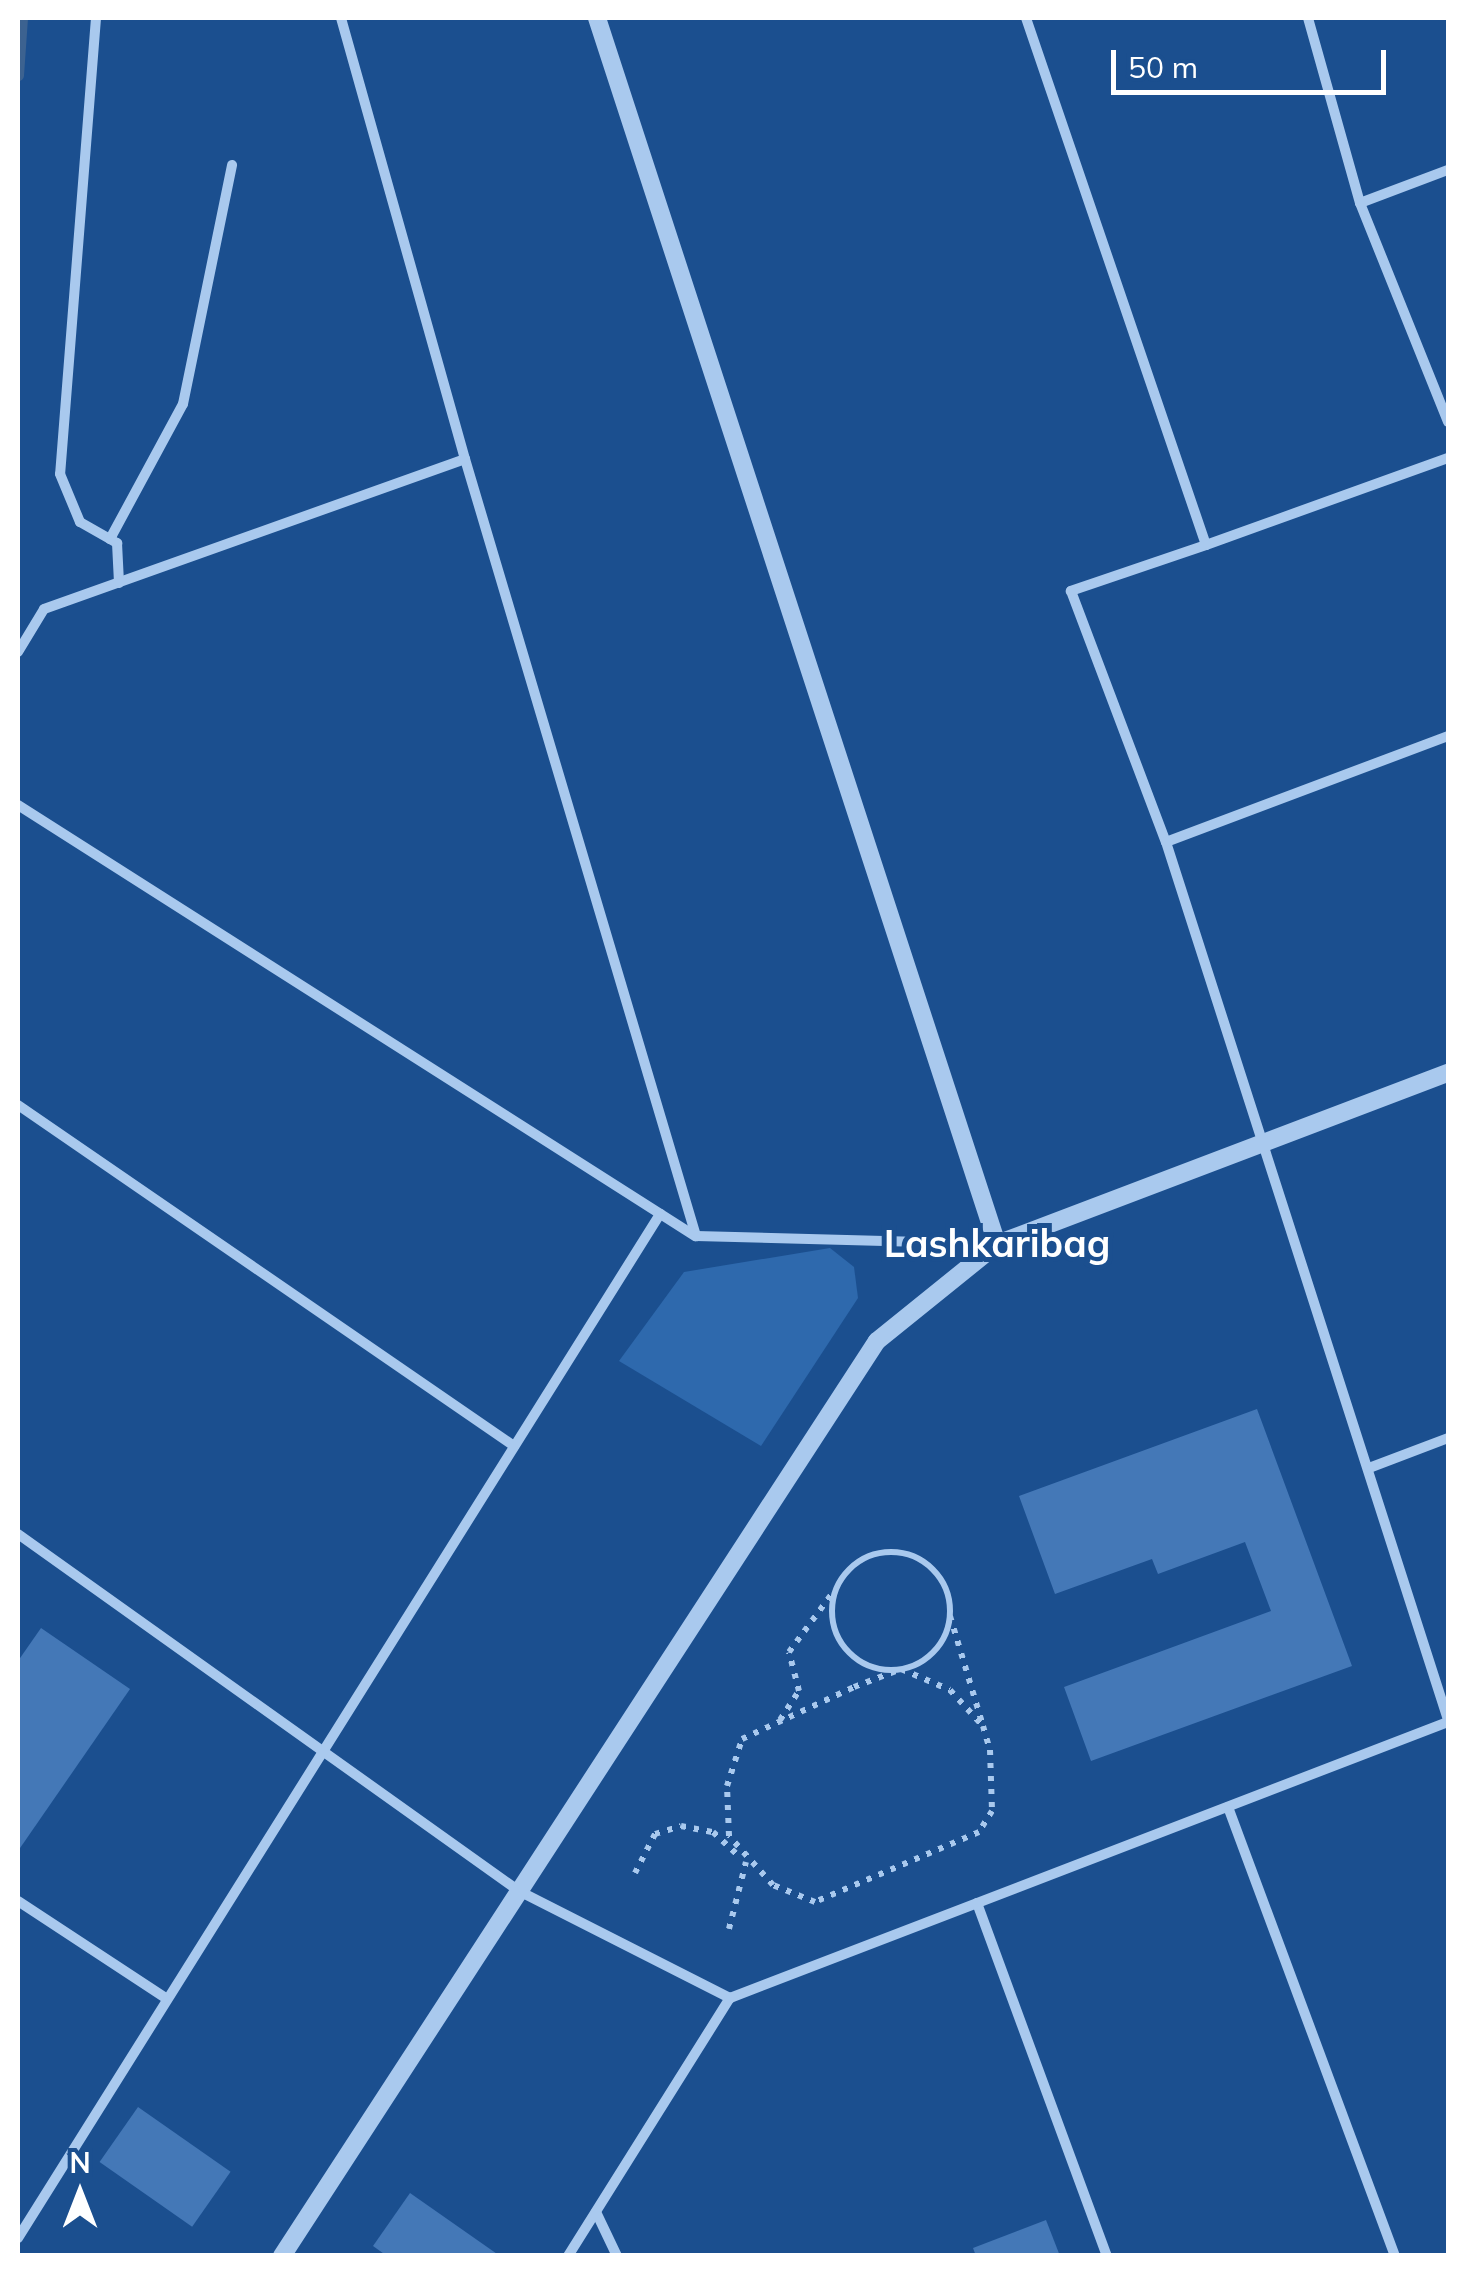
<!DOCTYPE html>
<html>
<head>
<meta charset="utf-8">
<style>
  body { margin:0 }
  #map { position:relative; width:1466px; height:2273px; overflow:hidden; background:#1b4f8f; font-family:Mulish,sans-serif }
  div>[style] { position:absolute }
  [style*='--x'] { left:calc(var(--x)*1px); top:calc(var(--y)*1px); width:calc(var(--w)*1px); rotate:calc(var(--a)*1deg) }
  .green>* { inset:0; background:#2e69ad }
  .stream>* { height:11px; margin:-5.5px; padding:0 5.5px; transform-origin:5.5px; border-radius:5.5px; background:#3c6290 }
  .building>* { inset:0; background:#4478b7; transform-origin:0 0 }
  .path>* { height:6px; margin-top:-3px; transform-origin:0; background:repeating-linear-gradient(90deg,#a9c9ee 0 5px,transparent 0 13px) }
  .path>.ring { margin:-3px; padding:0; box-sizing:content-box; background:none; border:6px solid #a9c9ee; border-radius:50% }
  .minor>* { height:10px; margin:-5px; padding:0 5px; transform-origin:5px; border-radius:5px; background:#a9c9ee }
  .tertiary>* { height:18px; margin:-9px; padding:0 9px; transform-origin:9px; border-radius:9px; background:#a9c9ee }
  span { translate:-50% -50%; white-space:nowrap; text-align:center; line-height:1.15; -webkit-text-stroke:10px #1b4f8f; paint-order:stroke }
  .neighbourhood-label { font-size:38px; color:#fff; font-weight:700 }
  .frame { position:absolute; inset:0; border:20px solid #fff; pointer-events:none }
  .north { position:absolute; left:30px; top:2143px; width:100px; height:100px; -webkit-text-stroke:8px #1b4f8f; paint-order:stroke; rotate:0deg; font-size:28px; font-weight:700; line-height:40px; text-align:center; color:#fff }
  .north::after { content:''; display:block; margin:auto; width:35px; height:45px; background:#fff; clip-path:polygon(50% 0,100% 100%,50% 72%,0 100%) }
  .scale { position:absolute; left:1111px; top:50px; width:275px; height:45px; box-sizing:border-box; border:5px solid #fff; border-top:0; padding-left:12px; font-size:30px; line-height:35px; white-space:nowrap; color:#fff; -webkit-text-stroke:8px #1b4f8f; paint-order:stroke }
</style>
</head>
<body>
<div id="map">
  <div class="green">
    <i style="clip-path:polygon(830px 1248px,854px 1267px,858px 1298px,761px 1446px,619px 1361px,684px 1272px)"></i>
  </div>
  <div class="stream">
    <i style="--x:18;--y:75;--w:57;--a:-86"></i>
  </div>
  <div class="building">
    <i style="clip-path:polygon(1257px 1409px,1352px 1666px,1091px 1761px,1064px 1687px,1271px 1611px,1245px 1542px,1158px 1574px,1152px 1559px,1055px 1594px,1019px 1496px)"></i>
    <i style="clip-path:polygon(41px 1628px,130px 1689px,18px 1851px,18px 1661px)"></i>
    <i style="left:138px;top:2107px;width:113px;height:67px;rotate:35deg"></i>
    <i style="clip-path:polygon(410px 2193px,500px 2256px,387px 2256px,373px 2246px)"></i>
    <i style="clip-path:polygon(1046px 2220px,1060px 2256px,976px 2256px,973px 2248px)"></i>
  </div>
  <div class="path">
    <i class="ring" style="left:832px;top:1552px;width:112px;height:112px"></i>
    <i style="--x:950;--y:1616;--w:115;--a:73.3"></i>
    <i style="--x:983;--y:1726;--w:25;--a:74"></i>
    <i style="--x:990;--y:1750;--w:61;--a:88.1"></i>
    <i style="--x:992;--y:1811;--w:25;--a:122"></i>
    <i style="--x:979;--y:1832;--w:178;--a:156.9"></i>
    <i style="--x:815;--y:1902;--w:45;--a:-158"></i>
    <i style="--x:773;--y:1885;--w:66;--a:-131.9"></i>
    <i style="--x:729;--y:1836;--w:50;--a:-92.3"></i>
    <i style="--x:727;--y:1786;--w:49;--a:-72.3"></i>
    <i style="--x:742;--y:1739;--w:123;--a:-24.9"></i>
    <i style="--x:854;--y:1687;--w:50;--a:-21"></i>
    <i style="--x:901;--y:1669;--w:53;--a:23.2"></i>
    <i style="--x:950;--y:1690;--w:49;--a:47.5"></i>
    <i style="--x:780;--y:1720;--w:35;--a:-57"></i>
    <i style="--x:799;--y:1691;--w:40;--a:-104.4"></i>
    <i style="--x:789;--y:1652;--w:76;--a:-53.6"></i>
    <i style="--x:635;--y:1873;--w:44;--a:-62.9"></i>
    <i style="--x:655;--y:1834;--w:27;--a:-17"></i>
    <i style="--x:681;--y:1826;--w:33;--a:11"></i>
    <i style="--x:713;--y:1832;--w:33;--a:43"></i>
    <i style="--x:729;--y:1929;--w:69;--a:-75.8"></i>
  </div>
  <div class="minor">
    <i style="--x:96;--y:18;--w:457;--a:94.5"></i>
    <i style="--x:60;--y:474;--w:52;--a:67.4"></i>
    <i style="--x:80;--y:522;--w:43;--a:29.6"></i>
    <i style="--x:117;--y:543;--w:40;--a:87.1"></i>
    <i style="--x:341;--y:18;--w:458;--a:74.3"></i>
    <i style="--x:1026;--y:18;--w:557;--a:71.14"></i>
    <i style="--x:1206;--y:545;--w:257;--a:-19.8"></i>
    <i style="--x:1308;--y:18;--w:192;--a:74.3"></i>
    <i style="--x:1360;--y:203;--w:94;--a:-20.6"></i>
    <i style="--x:1360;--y:203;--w:236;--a:68.1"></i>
    <i style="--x:110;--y:539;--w:153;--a:-61.6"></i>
    <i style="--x:183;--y:404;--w:244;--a:-78.4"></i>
    <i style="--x:1206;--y:545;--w:143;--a:161.2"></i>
    <i style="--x:1071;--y:591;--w:268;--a:69.3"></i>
    <i style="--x:1166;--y:842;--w:301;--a:-20.6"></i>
    <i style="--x:18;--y:652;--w:50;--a:-58.8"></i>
    <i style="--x:44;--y:609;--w:447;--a:-19.6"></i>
    <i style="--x:465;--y:459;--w:811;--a:73.44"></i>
    <i style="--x:696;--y:1236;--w:301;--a:1.5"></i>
    <i style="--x:18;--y:805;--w:803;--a:32.48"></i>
    <i style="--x:1166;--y:842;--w:922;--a:72.19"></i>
    <i style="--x:18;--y:1105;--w:602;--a:34.51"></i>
    <i style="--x:1369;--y:1468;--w:85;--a:-20.8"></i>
    <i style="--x:18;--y:1534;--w:615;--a:35.47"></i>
    <i style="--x:519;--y:1891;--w:237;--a:26.9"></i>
    <i style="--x:730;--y:1998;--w:769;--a:-21.03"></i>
    <i style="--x:1228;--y:1807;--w:479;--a:69.6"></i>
    <i style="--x:18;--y:1901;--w:178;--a:33.3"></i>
    <i style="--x:977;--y:1903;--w:376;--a:69.8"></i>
    <i style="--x:596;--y:2212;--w:49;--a:64.5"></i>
    <i style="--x:18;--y:2238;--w:1209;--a:-57.91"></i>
    <i style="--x:568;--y:2256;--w:305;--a:-57.9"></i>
  </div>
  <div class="tertiary">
    <i style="--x:597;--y:18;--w:1290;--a:71.93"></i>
    <i style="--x:282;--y:2256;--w:1091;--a:-56.97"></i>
    <i style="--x:877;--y:1341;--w:154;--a:-38.9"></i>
    <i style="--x:997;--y:1244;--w:482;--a:-20.8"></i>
  </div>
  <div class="neighbourhood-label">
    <span style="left:997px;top:1244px">Lashkaribag</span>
  </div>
  <div class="frame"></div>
  <div class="north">N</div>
  <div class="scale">50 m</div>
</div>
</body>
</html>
